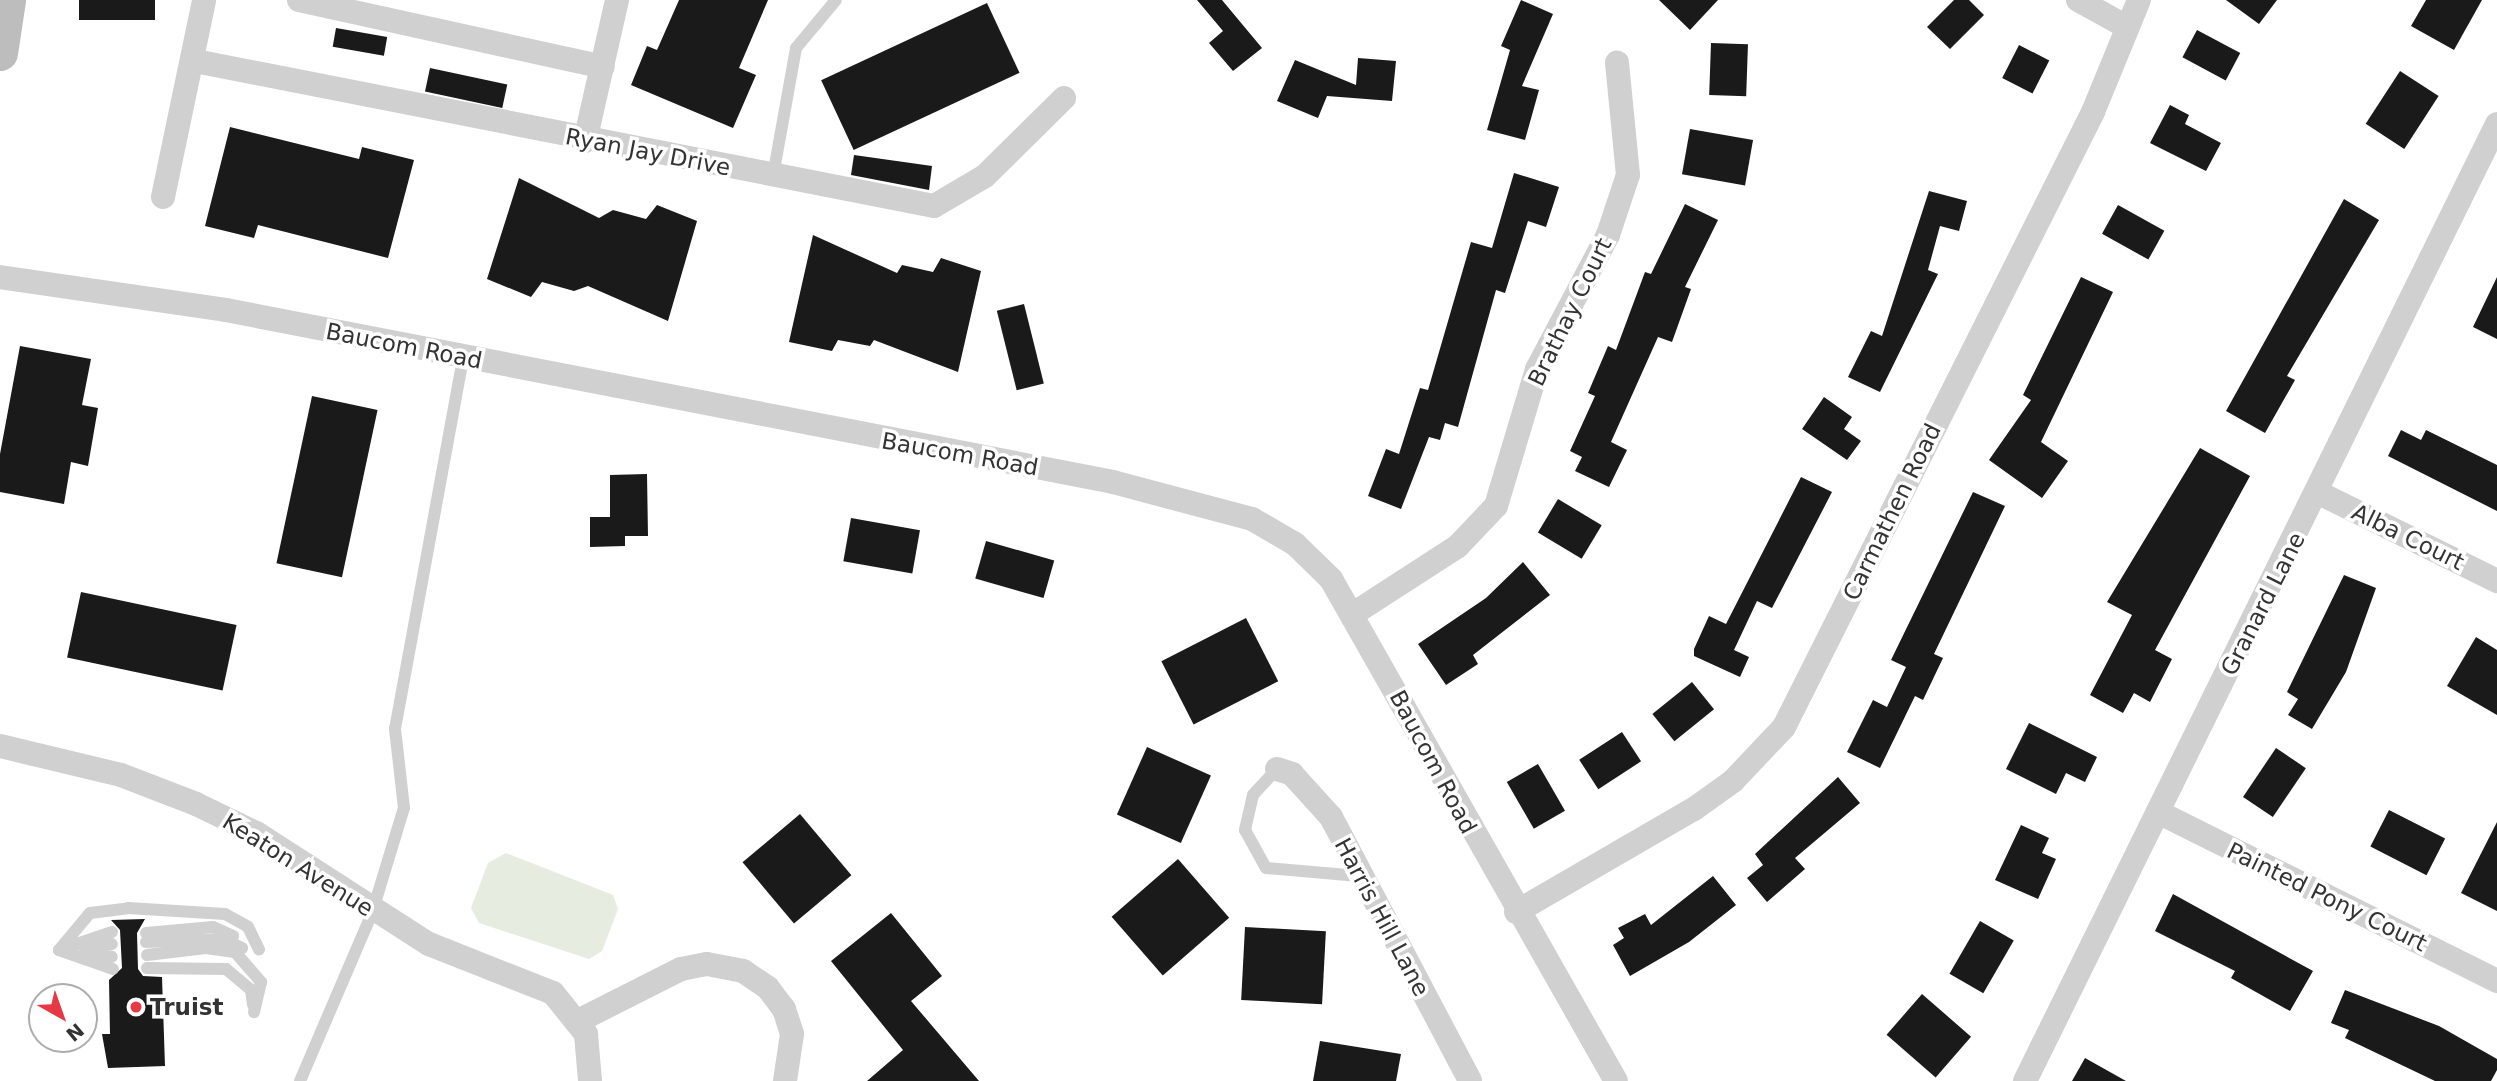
<!DOCTYPE html>
<html>
<head>
<meta charset="utf-8">
<style>
  body { margin:0 }
  #map { position:relative; width:2497px; height:1081px; overflow:hidden; background:#fff; font-family:"DejaVu Sans",sans-serif }
  div>[style] { position:absolute }
  [style*='--x'] { left:calc(var(--x)*1px); top:calc(var(--y)*1px); width:calc(var(--w)*1px); rotate:calc(var(--a)*1deg) }
  .green>* { inset:0; background:#e6ecdf }
  .building>* { inset:0; background:#1a1a1a; transform-origin:0 0 }
  .lane>* { height:12px; margin:-6px; padding:0 6px; transform-origin:6px; border-radius:6px; background:#d0d0d0 }
  .street>* { height:24px; margin:-12px; padding:0 12px; transform-origin:12px; border-radius:12px; background:#d0d0d0 }
  .secondary>* { height:35px; margin:-17.5px; padding:0 17.5px; transform-origin:17.5px; border-radius:17.5px; background:#bdbdbd }
  .dots>* { width:19px; height:19px; translate:-50% -50%; box-sizing:border-box; border:4px solid #fff; border-radius:50% }
  span { translate:-50% -50%; white-space:nowrap; text-align:center; line-height:1.15; -webkit-text-stroke:7px #fff; paint-order:stroke }
  .street-label { font-size:23px; color:#333 }
  .poi-label { font-size:23px; color:#333; font-weight:700 }
  .left { translate:0 -50%; text-align:left }
  .north { position:absolute; left:28px; top:983px; width:70px; height:70px; box-sizing:border-box; background:#fff; border:2px solid #adadad; border-radius:50%; rotate:140deg; font-size:19px; font-weight:700; line-height:28px; text-align:center; color:#333 }
  .north::after { content:''; display:block; margin:auto; width:24px; height:32px; background:#e63946; clip-path:polygon(50% 0,100% 100%,50% 72%,0 100%) }
</style>
</head>
<body>
<div id="map">
  <div class="green">
    <i style="clip-path:polygon(506px 853px,613px 895px,618px 909px,602px 951px,589px 959px,479px 923px,471px 908px,488px 863px)"></i>
  </div>
  <div class="building">
    <i style="left:79px;top:0;width:76px;height:20px"></i>
    <i style="clip-path:polygon(679px 0,768px 0,739px 68px,756px 75px,733px 128px,631px 85px,647px 46px,657px 50px)"></i>
    <i style="clip-path:polygon(1197px 0,1222px 0,1262px 48px,1233px 71px,1209px 43px,1223px 31px)"></i>
    <i style="clip-path:polygon(1521px 0,1553px 14px,1522px 86px,1539px 90px,1525px 140px,1487px 130px,1510px 50px,1501px 46px)"></i>
    <i style="clip-path:polygon(1659px 0,1718px 0,1690px 30px)"></i>
    <i style="clip-path:polygon(1954px 0,1969px 0,1984px 15px,1950px 49px,1927px 27px)"></i>
    <i style="clip-path:polygon(2226px 0,2277px 0,2259px 24px)"></i>
    <i style="clip-path:polygon(2426px 0,2482px 0,2454px 50px,2411px 26px)"></i>
    <i style="left:987px;top:3px;width:77px;height:183px;rotate:65deg"></i>
    <i style="left:336px;top:28px;width:52px;height:19px;rotate:10deg"></i>
    <i style="left:2197px;top:30px;width:49px;height:31px;rotate:28deg"></i>
    <i style="left:1711px;top:43px;width:37px;height:52px;rotate:2deg"></i>
    <i style="left:2019px;top:45px;width:34px;height:37px;rotate:27deg"></i>
    <i style="clip-path:polygon(1358px 58px,1396px 61px,1392px 101px,1327px 96px,1318px 118px,1277px 101px,1295px 60px,1356px 85px)"></i>
    <i style="left:430px;top:68px;width:79px;height:24px;rotate:12deg"></i>
    <i style="left:2400px;top:71px;width:46px;height:63px;rotate:33deg"></i>
    <i style="clip-path:polygon(2170px 105px,2189px 115px,2185px 124px,2221px 143px,2206px 171px,2150px 143px)"></i>
    <i style="clip-path:polygon(230px 127px,359px 159px,362px 147px,414px 160px,388px 258px,258px 225px,254px 238px,205px 226px)"></i>
    <i style="left:1690px;top:129px;width:64px;height:46px;rotate:10deg"></i>
    <i style="clip-path:polygon(854px 155px,932px 166px,929px 190px,851px 175px)"></i>
    <i style="clip-path:polygon(1514px 173px,1559px 187px,1546px 227px,1528px 221px,1505px 293px,1496px 290px,1458px 427px,1445px 423px,1440px 440px,1429px 437px,1401px 509px,1368px 496px,1386px 449px,1399px 454px,1420px 388px,1428px 390px,1471px 242px,1492px 248px)"></i>
    <i style="clip-path:polygon(519px 178px,599px 218px,613px 210px,646px 219px,657px 205px,697px 221px,668px 321px,588px 286px,574px 291px,542px 282px,531px 297px,487px 279px)"></i>
    <i style="clip-path:polygon(1929px 191px,1967px 201px,1959px 231px,1940px 226px,1928px 270px,1938px 274px,1880px 392px,1848px 377px,1871px 331px,1882px 336px)"></i>
    <i style="clip-path:polygon(2344px 199px,2379px 220px,2287px 376px,2295px 380px,2265px 433px,2226px 411px)"></i>
    <i style="clip-path:polygon(1685px 204px,1718px 220px,1685px 287px,1691px 289px,1672px 342px,1658px 337px,1611px 442px,1627px 450px,1609px 487px,1575px 471px,1582px 457px,1570px 451px,1595px 396px,1588px 393px,1608px 346px,1616px 350px,1645px 272px,1651px 274px)"></i>
    <i style="left:2118px;top:205px;width:53px;height:33px;rotate:29deg"></i>
    <i style="clip-path:polygon(813px 235px,897px 273px,902px 265px,933px 272px,941px 258px,981px 271px,958px 372px,874px 340px,870px 346px,838px 340px,832px 351px,789px 342px)"></i>
    <i style="clip-path:polygon(2081px 277px,2113px 292px,2041px 442px,2068px 461px,2042px 498px,1989px 460px,2031px 400px,2023px 395px)"></i>
    <i style="clip-path:polygon(2497px 277px,2497px 339px,2473px 327px)"></i>
    <i style="left:1024px;top:304px;width:82px;height:28px;rotate:76deg"></i>
    <i style="clip-path:polygon(20px 346px,91px 359px,82px 405px,98px 408px,88px 466px,71px 462px,64px 504px,0 492px,0 454px)"></i>
    <i style="left:312px;top:396px;width:67px;height:171px;rotate:12deg"></i>
    <i style="clip-path:polygon(1824px 397px,1852px 417px,1844px 429px,1861px 441px,1847px 460px,1802px 429px)"></i>
    <i style="clip-path:polygon(2401px 430px,2421px 440px,2426px 430px,2497px 465px,2497px 511px,2388px 456px)"></i>
    <i style="clip-path:polygon(2200px 448px,2250px 476px,2155px 650px,2172px 659px,2150px 702px,2134px 693px,2123px 713px,2090px 695px,2132px 615px,2107px 602px)"></i>
    <i style="clip-path:polygon(647px 474px,648px 536px,625px 536px,625px 546px,590px 547px,590px 517px,610px 517px,610px 475px)"></i>
    <i style="clip-path:polygon(1801px 477px,1832px 492px,1772px 608px,1757px 601px,1734px 650px,1749px 657px,1740px 677px,1694px 656px,1694px 649px,1709px 616px,1726px 624px)"></i>
    <i style="clip-path:polygon(1973px 492px,2005px 506px,1934px 654px,1943px 658px,1923px 700px,1915px 696px,1880px 768px,1847px 752px,1873px 700px,1887px 707px,1906px 667px,1891px 660px)"></i>
    <i style="left:1558px;top:499px;width:51px;height:39px;rotate:31deg"></i>
    <i style="left:851px;top:518px;width:70px;height:44px;rotate:10deg"></i>
    <i style="left:986px;top:541px;width:71px;height:39px;rotate:16deg"></i>
    <i style="clip-path:polygon(1523px 562px,1550px 595px,1473px 655px,1478px 664px,1446px 685px,1418px 644px,1486px 598px)"></i>
    <i style="clip-path:polygon(2344px 575px,2376px 588px,2346px 672px,2312px 729px,2288px 715px,2298px 699px,2287px 692px)"></i>
    <i style="left:81px;top:592px;width:159px;height:67px;rotate:12deg"></i>
    <i style="left:1246px;top:618px;width:71px;height:95px;rotate:63deg"></i>
    <i style="clip-path:polygon(2476px 637px,2497px 650px,2497px 715px,2447px 686px)"></i>
    <i style="left:1692px;top:682px;width:35px;height:51px;rotate:51deg"></i>
    <i style="clip-path:polygon(2029px 723px,2097px 757px,2085px 782px,2066px 773px,2056px 794px,2006px 769px)"></i>
    <i style="left:1622px;top:732px;width:35px;height:51px;rotate:57deg"></i>
    <i style="left:1147px;top:747px;width:70px;height:74px;rotate:24deg"></i>
    <i style="left:2276px;top:748px;width:36px;height:59px;rotate:34deg"></i>
    <i style="left:1538px;top:764px;width:54px;height:36px;rotate:60deg"></i>
    <i style="clip-path:polygon(1838px 777px,1860px 803px,1795px 858px,1805px 869px,1767px 902px,1747px 878px,1763px 865px,1755px 854px)"></i>
    <i style="left:2389px;top:810px;width:63px;height:41px;rotate:27deg"></i>
    <i style="left:800px;top:814px;width:80px;height:75px;rotate:50deg"></i>
    <i style="clip-path:polygon(2497px 822px,2497px 911px,2461px 893px)"></i>
    <i style="clip-path:polygon(2021px 825px,2049px 838px,2042px 853px,2056px 859px,2038px 899px,1995px 880px)"></i>
    <i style="left:1178px;top:859px;width:78px;height:88px;rotate:49deg"></i>
    <i style="clip-path:polygon(1713px 876px,1736px 905px,1689px 942px,1630px 976px,1613px 945px,1624px 938px,1618px 928px,1645px 914px,1651px 925px)"></i>
    <i style="clip-path:polygon(2173px 894px,2313px 971px,2290px 1011px,2231px 978px,2235px 971px,2155px 931px)"></i>
    <i style="clip-path:polygon(891px 913px,942px 976px,911px 1001px,979px 1081px,867px 1081px,903px 1050px,831px 961px)"></i>
    <i style="clip-path:polygon(145px 919px,137px 933px,138px 969px,143px 976px,162px 977px,165px 1066px,108px 1068px,102px 1034px,110px 1034px,109px 980px,122px 968px,120px 930px,111px 920px)"></i>
    <i style="left:1980px;top:921px;width:39px;height:61px;rotate:30deg"></i>
    <i style="left:1245px;top:927px;width:81px;height:73px;rotate:3deg"></i>
    <i style="clip-path:polygon(2345px 990px,2439px 1026px,2497px 1059px,2497px 1070px,2491px 1081px,2435px 1081px,2345px 1038px,2349px 1030px,2331px 1023px)"></i>
    <i style="left:1922px;top:994px;width:65px;height:54px;rotate:41deg"></i>
    <i style="clip-path:polygon(1320px 1041px,1401px 1054px,1396px 1081px,1313px 1081px)"></i>
    <i style="clip-path:polygon(2085px 1058px,2126px 1081px,2072px 1081px)"></i>
  </div>
  <div class="lane">
    <i style="--x:773;--y:176;--w:130;--a:-79.8"></i>
    <i style="--x:796;--y:48;--w:62;--a:-50.2"></i>
    <i style="--x:1277;--y:769;--w:35;--a:133"></i>
    <i style="--x:1253;--y:795;--w:36;--a:103"></i>
    <i style="--x:1245;--y:830;--w:43;--a:61.1"></i>
    <i style="--x:1266;--y:868;--w:93;--a:4.9"></i>
    <i style="--x:146;--y:933;--w:67;--a:-5.1"></i>
    <i style="--x:213;--y:927;--w:22;--a:24"></i>
    <i style="--x:146;--y:942;--w:76;--a:-2.3"></i>
    <i style="--x:222;--y:939;--w:22;--a:24"></i>
    <i style="--x:84;--y:947;--w:28;--a:-6"></i>
    <i style="--x:59;--y:950;--w:48;--a:-50"></i>
    <i style="--x:90;--y:913;--w:38;--a:-7"></i>
    <i style="--x:128;--y:908;--w:97;--a:3.5"></i>
    <i style="--x:225;--y:914;--w:26;--a:29"></i>
    <i style="--x:248;--y:927;--w:25;--a:64"></i>
    <i style="--x:59;--y:950;--w:57;--a:19.4"></i>
    <i style="--x:59;--y:950;--w:56;--a:-18.8"></i>
    <i style="--x:85;--y:953;--w:27;--a:8"></i>
    <i style="--x:147;--y:955;--w:59;--a:-6.8"></i>
    <i style="--x:206;--y:948;--w:29;--a:8"></i>
    <i style="--x:235;--y:952;--w:40;--a:49"></i>
    <i style="--x:261;--y:982;--w:31;--a:103"></i>
    <i style="--x:147;--y:968;--w:79;--a:0.7"></i>
    <i style="--x:226;--y:969;--w:33;--a:40"></i>
    <i style="--x:251;--y:990;--w:15;--a:82"></i>
    <i style="--x:300;--y:1081;--w:183;--a:-66.8"></i>
    <i style="--x:372;--y:913;--w:110;--a:-73.1"></i>
    <i style="--x:404;--y:808;--w:80;--a:-96.5"></i>
    <i style="--x:395;--y:729;--w:376;--a:-79.6"></i>
  </div>
  <div class="street">
    <i style="--x:299;--y:0;--w:311;--a:12.4"></i>
    <i style="--x:2078;--y:0;--w:56;--a:28.9"></i>
    <i style="--x:195;--y:61;--w:753;--a:11.1"></i>
    <i style="--x:934;--y:206;--w:59;--a:-30.5"></i>
    <i style="--x:985;--y:176;--w:111;--a:-44.6"></i>
    <i style="--x:585;--y:141;--w:145;--a:-77.2"></i>
    <i style="--x:163;--y:197;--w:201;--a:-78.2"></i>
    <i style="--x:0;--y:277;--w:228;--a:8.3"></i>
    <i style="--x:226;--y:310;--w:904;--a:10.97"></i>
    <i style="--x:1113;--y:482;--w:144;--a:14.9"></i>
    <i style="--x:1252;--y:519;--w:50;--a:30.2"></i>
    <i style="--x:1295;--y:544;--w:50;--a:44.2"></i>
    <i style="--x:1331;--y:579;--w:577;--a:60.42"></i>
    <i style="--x:2319;--y:493;--w:199;--a:26.3"></i>
    <i style="--x:1353;--y:614;--w:125;--a:-32.9"></i>
    <i style="--x:1458;--y:546;--w:55;--a:-46.5"></i>
    <i style="--x:1496;--y:506;--w:143;--a:-73.3"></i>
    <i style="--x:1537;--y:369;--w:152;--a:-62.1"></i>
    <i style="--x:1608;--y:235;--w:63;--a:-71.6"></i>
    <i style="--x:1628;--y:175;--w:113;--a:-95.6"></i>
    <i style="--x:0;--y:746;--w:124;--a:13.5"></i>
    <i style="--x:121;--y:775;--w:80;--a:21.1"></i>
    <i style="--x:196;--y:804;--w:69;--a:25.8"></i>
    <i style="--x:258;--y:834;--w:203;--a:32.8"></i>
    <i style="--x:429;--y:944;--w:133;--a:21.6"></i>
    <i style="--x:553;--y:993;--w:53;--a:51.2"></i>
    <i style="--x:586;--y:1034;--w:47;--a:85.1"></i>
    <i style="--x:1277;--y:769;--w:16;--a:18"></i>
    <i style="--x:1292;--y:774;--w:58;--a:47.8"></i>
    <i style="--x:1331;--y:817;--w:298;--a:62.2"></i>
    <i style="--x:2158;--y:812;--w:379;--a:26.5"></i>
    <i style="--x:1516;--y:912;--w:206;--a:-30.1"></i>
    <i style="--x:1694;--y:809;--w:48;--a:-35.7"></i>
    <i style="--x:1733;--y:781;--w:74;--a:-46.6"></i>
    <i style="--x:1784;--y:727;--w:688;--a:-63.32"></i>
    <i style="--x:2093;--y:112;--w:121;--a:-67.7"></i>
    <i style="--x:580;--y:1020;--w:113;--a:-26.8"></i>
    <i style="--x:681;--y:969;--w:26;--a:-11"></i>
    <i style="--x:707;--y:964;--w:37;--a:11"></i>
    <i style="--x:743;--y:971;--w:30;--a:34"></i>
    <i style="--x:768;--y:988;--w:26;--a:53"></i>
    <i style="--x:784;--y:1009;--w:26;--a:72"></i>
    <i style="--x:792;--y:1034;--w:48;--a:98.5"></i>
    <i style="--x:2025;--y:1081;--w:1067;--a:-63.75"></i>
  </div>
  <div class="secondary">
    <i style="--x:0;--y:53;--w:54;--a:-81.4"></i>
  </div>
  <div class="dots">
    <i style="left:136px;top:1007px;background:#e63946"></i>
  </div>
  <div class="street-label">
    <span style="left:648px;top:152px;rotate:11deg">Ryan Jay Drive</span>
    <span style="left:1570px;top:312px;rotate:-64deg">Brathay Court</span>
    <span style="left:404px;top:346px;rotate:11deg">Baucom Road</span>
    <span style="left:960px;top:454px;rotate:10deg">Baucom Road</span>
    <span style="left:1892px;top:512px;rotate:-64deg">Carmathen Road</span>
    <span style="left:2408px;top:537px;rotate:26deg">Alba Court</span>
    <span style="left:2263px;top:604px;rotate:-63deg">Granard Lane</span>
    <span style="left:1433px;top:762px;rotate:62deg">Baucom Road</span>
    <span style="left:298px;top:865px;rotate:32deg">Keaton Avenue</span>
    <span style="left:2327px;top:897px;rotate:26deg">Painted Pony Court</span>
    <span style="left:1382px;top:917px;rotate:62deg">Harris Hill Lane</span>
  </div>
  <div class="poi-label">
    <span class="left" style="left:150px;top:1007px">Truist</span>
  </div>
  <div class="north">N</div>
</div>
</body>
</html>
